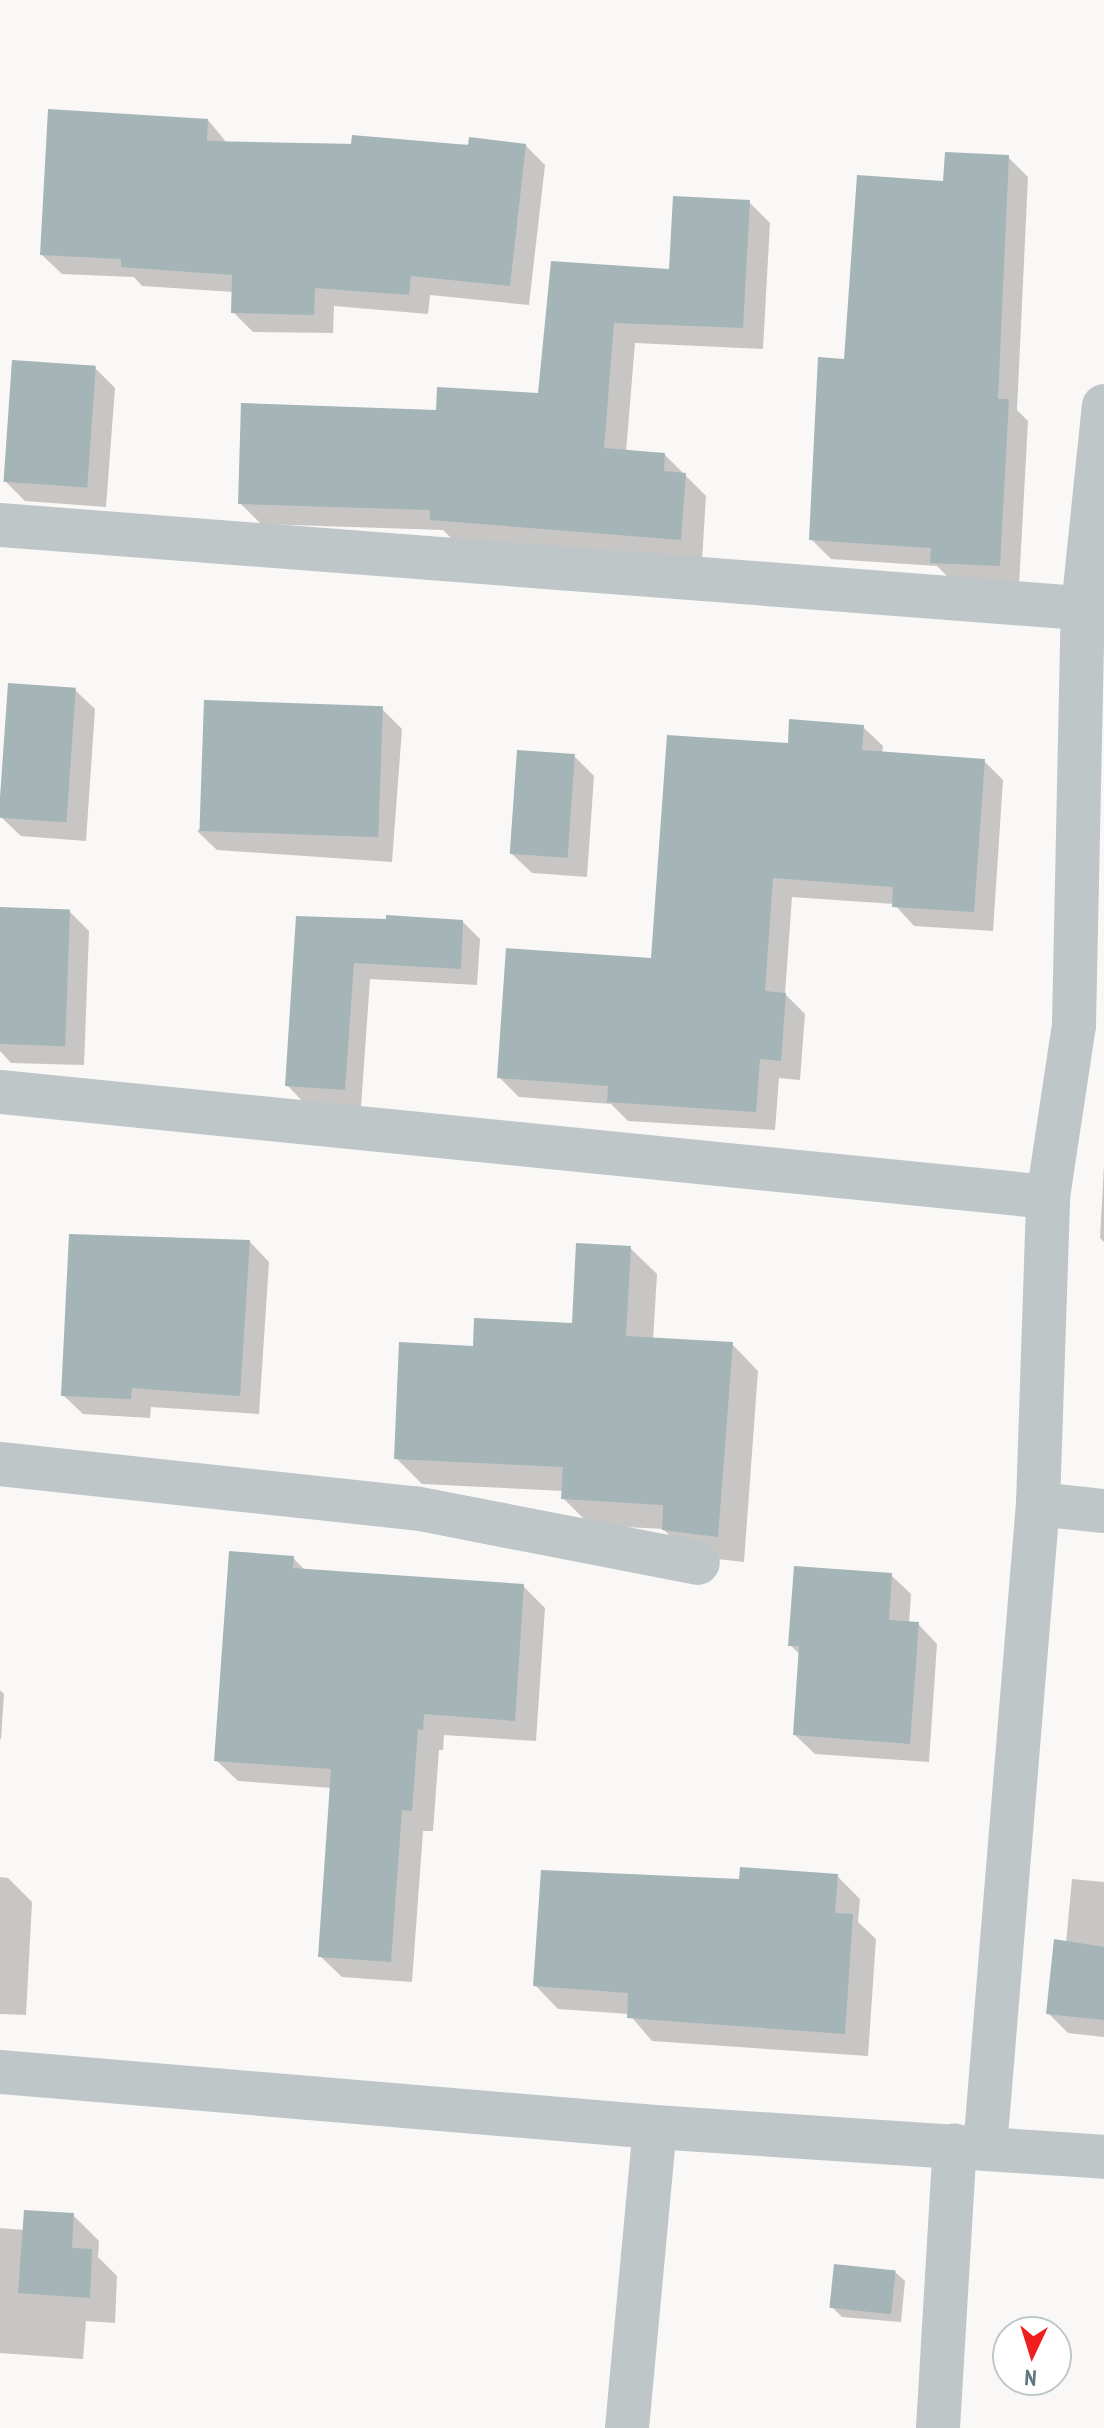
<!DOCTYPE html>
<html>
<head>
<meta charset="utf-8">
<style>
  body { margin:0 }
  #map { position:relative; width:1104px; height:2428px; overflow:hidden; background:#f9f8f6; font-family:"PT Sans Narrow",sans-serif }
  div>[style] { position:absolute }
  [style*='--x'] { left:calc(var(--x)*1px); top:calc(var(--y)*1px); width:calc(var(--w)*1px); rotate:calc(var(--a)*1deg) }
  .shadow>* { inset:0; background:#0003 }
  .building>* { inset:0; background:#a5b4b6; transform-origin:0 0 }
  .street>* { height:44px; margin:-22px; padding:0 22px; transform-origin:22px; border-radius:22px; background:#bec6c8 }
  span { translate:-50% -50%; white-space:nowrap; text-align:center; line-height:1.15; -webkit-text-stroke:8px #fff; paint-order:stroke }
  .north { position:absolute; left:992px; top:2316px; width:80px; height:80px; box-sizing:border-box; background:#fff; border:2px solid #bec9cb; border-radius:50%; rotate:184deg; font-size:22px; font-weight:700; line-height:32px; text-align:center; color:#5d777d }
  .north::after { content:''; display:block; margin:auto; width:28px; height:36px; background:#f01f1f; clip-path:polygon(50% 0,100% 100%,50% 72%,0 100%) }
</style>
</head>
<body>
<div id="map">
  <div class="shadow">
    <i style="clip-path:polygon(208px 120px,227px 143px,525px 145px,545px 165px,529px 305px,430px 295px,428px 314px,334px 306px,333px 333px,253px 332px,233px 312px,234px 292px,142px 286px,134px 277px,62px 274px,42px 255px)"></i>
    <i style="clip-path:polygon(1008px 157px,1028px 177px,1017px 410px,1028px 421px,1019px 585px,952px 581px,937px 566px,831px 559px,811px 539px,846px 361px,945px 183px)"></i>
    <i style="clip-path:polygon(749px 202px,770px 223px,763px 349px,635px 343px,626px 452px,664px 454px,706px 496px,702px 561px,453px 540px,443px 530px,261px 524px,240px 503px,438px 412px,539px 395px,552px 263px,671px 271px)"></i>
    <i style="clip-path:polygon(95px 368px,115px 388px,106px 507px,25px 501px,6px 482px)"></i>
    <i style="clip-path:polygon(75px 690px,95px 709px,86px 841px,21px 836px,1px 817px)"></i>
    <i style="clip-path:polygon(382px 709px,402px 729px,392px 862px,217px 850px,197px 831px)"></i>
    <i style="clip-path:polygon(863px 727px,883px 746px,882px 754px,984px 761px,1003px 780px,993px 931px,914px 926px,894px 904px,792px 897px,785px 994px,805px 1014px,800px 1080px,779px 1078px,775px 1130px,628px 1121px,611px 1104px,519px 1097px,499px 1077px,653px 960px,790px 745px)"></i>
    <i style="clip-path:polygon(574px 756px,594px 776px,587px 877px,532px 873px,512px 854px)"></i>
    <i style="clip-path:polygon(0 909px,69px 911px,89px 931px,84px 1065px,11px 1063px,0 1051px)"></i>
    <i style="clip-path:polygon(298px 919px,463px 922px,480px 939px,477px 985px,370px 979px,361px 1107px,304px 1103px,287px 1085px)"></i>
    <i style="clip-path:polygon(1104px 1165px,1104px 1242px,1100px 1238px)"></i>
    <i style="clip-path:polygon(250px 1242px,269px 1262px,259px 1414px,151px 1407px,150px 1418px,83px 1414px,63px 1395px)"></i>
    <i style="clip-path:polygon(630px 1248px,657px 1274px,653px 1340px,732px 1344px,758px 1371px,744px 1562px,690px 1556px,663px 1529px,590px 1525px,563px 1498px,564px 1491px,422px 1484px,396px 1458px,475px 1348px,573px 1325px)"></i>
    <i style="clip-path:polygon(293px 1558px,306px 1571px,523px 1586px,545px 1608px,536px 1741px,444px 1735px,443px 1750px,439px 1750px,433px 1831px,423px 1831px,412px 1982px,342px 1977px,320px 1956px,332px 1788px,238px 1781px,216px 1760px)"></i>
    <i style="clip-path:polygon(891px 1575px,911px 1594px,909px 1624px,918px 1624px,937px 1644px,929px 1762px,815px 1754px,795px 1735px,801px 1655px,790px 1645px)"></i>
    <i style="clip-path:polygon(0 1690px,4px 1694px,1px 1739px,0 1739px)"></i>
    <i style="clip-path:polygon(837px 1876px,860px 1899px,858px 1922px,876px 1939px,868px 2056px,652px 2041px,629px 2014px,558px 2009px,535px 1985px)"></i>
    <i style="clip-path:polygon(0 1877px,8px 1878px,32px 1902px,26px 2015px,0 2014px)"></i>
    <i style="clip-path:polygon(1072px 1879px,1104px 1882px,1104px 2037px,1068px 2033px,1048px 2013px,1066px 1943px)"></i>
    <i style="clip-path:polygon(73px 2215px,99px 2241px,98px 2257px,117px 2276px,115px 2323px,86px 2321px,83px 2359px,0 2353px,0 2228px,25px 2230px)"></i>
    <i style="clip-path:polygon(895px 2272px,905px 2281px,901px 2322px,842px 2317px,832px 2307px)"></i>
  </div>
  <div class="building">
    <i style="clip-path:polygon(48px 109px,208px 119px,207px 141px,351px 144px,352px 135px,468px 145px,469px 137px,526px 144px,510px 286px,411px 276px,409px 295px,315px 288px,314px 315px,231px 313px,232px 275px,121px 267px,121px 259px,40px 255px)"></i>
    <i style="clip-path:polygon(945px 152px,1009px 155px,998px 399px,1009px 399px,1000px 566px,930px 563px,931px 548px,809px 540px,818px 357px,844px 359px,857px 175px,943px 181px)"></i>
    <i style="clip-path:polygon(673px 196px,750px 200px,743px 328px,614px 323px,604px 448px,665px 453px,664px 471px,686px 473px,681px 540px,430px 520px,430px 510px,238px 504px,241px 403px,436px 410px,437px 387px,538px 393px,551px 261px,669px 269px)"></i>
    <i style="left:12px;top:360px;width:84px;height:122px;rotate:4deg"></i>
    <i style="left:8px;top:683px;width:68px;height:135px;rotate:4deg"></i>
    <i style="left:204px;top:700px;width:179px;height:131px;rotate:2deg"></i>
    <i style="clip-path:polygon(789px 719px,864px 725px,862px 750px,985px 759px,974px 912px,892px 907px,893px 887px,773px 878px,765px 991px,786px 993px,781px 1061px,760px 1059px,756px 1112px,607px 1102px,608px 1086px,497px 1078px,506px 948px,651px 958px,667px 735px,788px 743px)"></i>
    <i style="left:517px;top:750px;width:58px;height:104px;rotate:4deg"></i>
    <i style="left:0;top:907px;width:70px;height:137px;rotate:2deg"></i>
    <i style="clip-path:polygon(386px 915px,463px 920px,461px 969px,354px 963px,345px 1090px,285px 1086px,296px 916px,386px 919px)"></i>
    <i style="clip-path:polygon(69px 1234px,250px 1240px,240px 1396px,132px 1388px,131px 1399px,61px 1396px)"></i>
    <i style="clip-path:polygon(576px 1243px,631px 1246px,626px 1336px,733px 1342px,718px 1537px,662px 1530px,663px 1505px,561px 1499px,563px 1467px,394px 1459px,399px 1342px,473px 1346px,474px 1318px,572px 1323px)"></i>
    <i style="clip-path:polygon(229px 1551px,294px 1556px,293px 1568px,524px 1584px,515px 1721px,424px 1714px,423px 1730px,418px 1729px,412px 1811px,402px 1810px,391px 1962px,318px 1957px,331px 1769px,214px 1761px)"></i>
    <i style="clip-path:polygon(794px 1566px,892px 1573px,889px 1620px,919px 1622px,910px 1744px,793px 1735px,799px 1646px,788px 1646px)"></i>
    <i style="clip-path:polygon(740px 1867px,838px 1874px,835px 1913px,853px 1914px,845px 2034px,627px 2018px,628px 1993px,533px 1986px,541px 1870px,739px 1879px)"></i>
    <i style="clip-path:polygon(1054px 1939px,1104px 1947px,1104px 2020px,1046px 2014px)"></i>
    <i style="clip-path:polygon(24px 2210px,74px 2213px,72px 2248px,92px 2249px,90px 2298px,18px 2293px)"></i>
    <i style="left:834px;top:2264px;width:62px;height:44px;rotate:6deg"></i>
  </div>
  <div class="street">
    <i style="--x:0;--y:525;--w:1107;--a:4.4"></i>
    <i style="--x:0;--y:1092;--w:1053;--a:5.72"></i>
    <i style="--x:0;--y:1464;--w:417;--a:6.1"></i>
    <i style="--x:415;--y:1508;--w:288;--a:11"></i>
    <i style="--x:1038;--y:1504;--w:66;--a:6.1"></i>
    <i style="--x:0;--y:2072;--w:657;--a:4.8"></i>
    <i style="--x:655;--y:2127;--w:450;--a:3.8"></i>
    <i style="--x:985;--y:2148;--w:646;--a:-85.3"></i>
    <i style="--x:1038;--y:1504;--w:307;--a:-88.1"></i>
    <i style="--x:1048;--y:1197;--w:174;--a:-81.4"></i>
    <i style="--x:1074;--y:1025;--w:417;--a:-88.8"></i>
    <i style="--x:1083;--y:608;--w:203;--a:-84.1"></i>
    <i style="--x:627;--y:2428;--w:302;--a:-84.7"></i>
    <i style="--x:938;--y:2428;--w:283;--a:-86.6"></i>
  </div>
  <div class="north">N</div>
</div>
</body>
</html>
